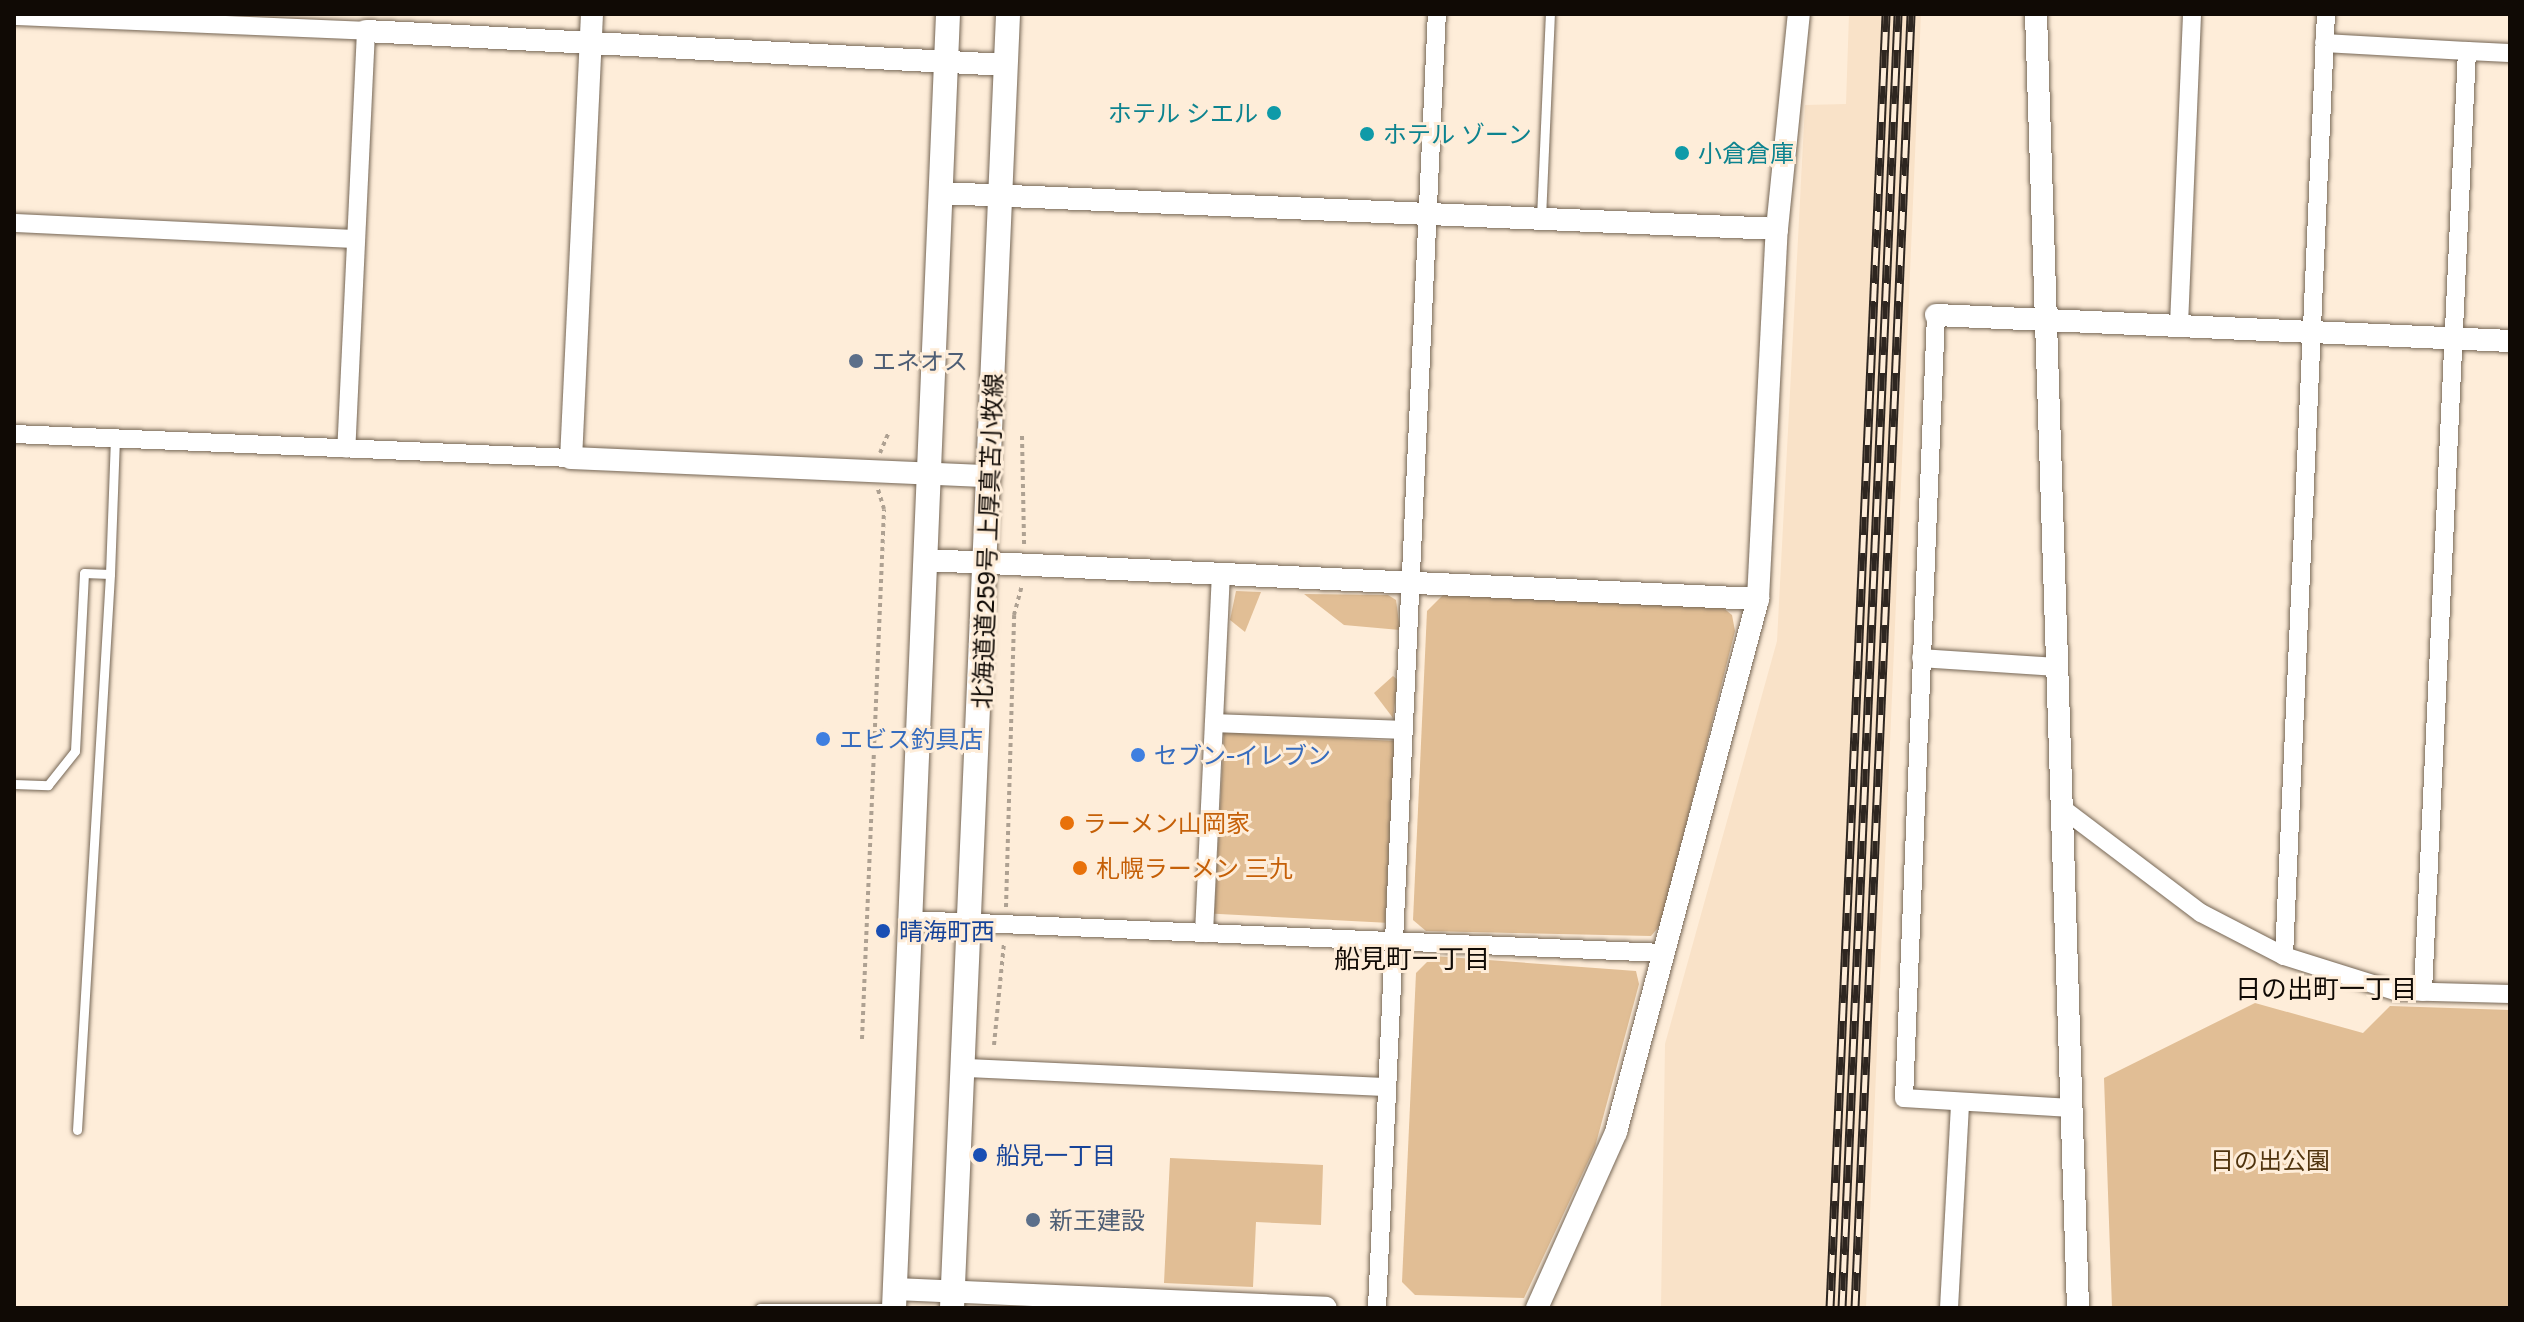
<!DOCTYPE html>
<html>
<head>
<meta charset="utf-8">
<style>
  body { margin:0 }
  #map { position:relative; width:2524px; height:1322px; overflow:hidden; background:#feedd9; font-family:"Golos Text","Noto Sans JP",sans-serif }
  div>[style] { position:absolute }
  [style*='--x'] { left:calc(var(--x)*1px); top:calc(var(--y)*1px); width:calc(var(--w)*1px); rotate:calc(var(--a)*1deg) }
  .built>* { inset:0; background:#f9e2c8 }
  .green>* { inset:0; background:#e1be95; transform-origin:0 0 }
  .path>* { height:4px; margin-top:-2px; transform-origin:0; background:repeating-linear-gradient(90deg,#aea192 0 4px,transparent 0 8px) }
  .roads { filter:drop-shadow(0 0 2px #756655) drop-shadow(0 0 2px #756655) }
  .service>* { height:9px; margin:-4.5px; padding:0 4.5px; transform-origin:4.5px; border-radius:4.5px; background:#fff }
  .minor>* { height:18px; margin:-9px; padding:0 9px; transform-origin:9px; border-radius:9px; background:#fff }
  .tertiary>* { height:22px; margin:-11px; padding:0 11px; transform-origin:11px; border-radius:11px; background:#fff }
  .secondary>* { height:24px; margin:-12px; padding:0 12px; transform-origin:12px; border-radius:12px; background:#fff }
  .rail>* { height:9px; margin-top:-4.5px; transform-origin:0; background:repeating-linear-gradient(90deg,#feedd9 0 18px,#2e2620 0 36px); box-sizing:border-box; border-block:2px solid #2e2620 }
  .dots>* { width:22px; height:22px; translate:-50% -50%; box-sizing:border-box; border:4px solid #feedd9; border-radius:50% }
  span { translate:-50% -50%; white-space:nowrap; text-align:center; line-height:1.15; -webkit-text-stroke:6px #feedd9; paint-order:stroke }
  .culture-label { font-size:24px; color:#0d838f }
  .right { translate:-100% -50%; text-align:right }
  .left { translate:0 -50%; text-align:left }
  .service-label { font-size:24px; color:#4e5e75 }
  .street-label { font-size:24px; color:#100a05 }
  .shop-label { font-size:24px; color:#366cbe }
  .food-label { font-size:24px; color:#c56008 }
  .transit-label { font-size:24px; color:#164399 }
  .park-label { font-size:24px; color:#50340e }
  .neighbourhood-label { font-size:26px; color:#100a05 }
  .frame { position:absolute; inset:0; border:16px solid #100a05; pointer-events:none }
</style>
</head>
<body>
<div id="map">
  <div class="built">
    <i style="clip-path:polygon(1849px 14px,1921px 14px,1866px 1308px,1661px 1308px,1665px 1044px,1777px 641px,1805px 105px,1846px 104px)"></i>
  </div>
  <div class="green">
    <i style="clip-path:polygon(1236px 591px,1261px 592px,1245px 632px,1230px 620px)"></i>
    <i style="clip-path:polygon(1304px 594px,1388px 595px,1396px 600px,1400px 630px,1344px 625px)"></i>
    <i style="clip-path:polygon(1443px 595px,1722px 607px,1732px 615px,1735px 631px,1661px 924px,1651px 936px,1426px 931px,1413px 920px,1427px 611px)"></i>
    <i style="clip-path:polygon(1393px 676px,1398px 680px,1393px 718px,1374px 693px)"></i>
    <i style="left:1224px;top:732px;width:171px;height:182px;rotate:3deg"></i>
    <i style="clip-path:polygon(1433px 956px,1636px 971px,1639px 984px,1595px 1147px,1524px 1298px,1415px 1295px,1402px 1282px,1416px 973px)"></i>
    <i style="clip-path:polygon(2255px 1003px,2363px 1033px,2390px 1006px,2510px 1010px,2510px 1308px,2112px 1308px,2104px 1078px)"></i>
    <i style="clip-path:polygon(1170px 1158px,1323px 1165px,1321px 1225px,1256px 1222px,1253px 1287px,1164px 1283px)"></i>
  </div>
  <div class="path">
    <i style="--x:1022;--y:436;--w:109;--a:88.9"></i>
    <i style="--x:880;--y:453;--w:23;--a:-67"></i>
    <i style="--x:1006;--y:907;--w:292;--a:-88.4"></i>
    <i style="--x:1014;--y:615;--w:30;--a:-75"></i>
    <i style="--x:862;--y:1039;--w:530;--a:-87.62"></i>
    <i style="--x:884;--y:509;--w:21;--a:-107"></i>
    <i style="--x:994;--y:1045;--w:102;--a:-84.4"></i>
  </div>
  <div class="roads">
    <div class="service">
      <i style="--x:1541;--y:218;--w:204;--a:-87.5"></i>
      <i style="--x:14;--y:784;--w:34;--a:2"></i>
      <i style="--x:48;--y:785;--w:43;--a:-51.5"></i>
      <i style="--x:75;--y:751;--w:178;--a:-87.1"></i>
      <i style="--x:84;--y:573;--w:26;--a:2"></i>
      <i style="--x:110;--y:574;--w:135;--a:-87.9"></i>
      <i style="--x:77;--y:1130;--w:557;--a:-86.6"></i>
      <i style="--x:760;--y:1308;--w:122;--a:0"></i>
    </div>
    <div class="minor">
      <i style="--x:14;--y:16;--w:352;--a:2.4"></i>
      <i style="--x:366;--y:31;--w:418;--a:92.7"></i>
      <i style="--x:2324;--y:43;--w:143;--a:3.2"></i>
      <i style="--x:2467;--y:51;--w:942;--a:92.68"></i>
      <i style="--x:2467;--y:51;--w:43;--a:2.7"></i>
      <i style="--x:14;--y:223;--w:342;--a:2.7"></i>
      <i style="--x:1936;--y:315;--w:784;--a:92.34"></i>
      <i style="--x:1904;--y:1098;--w:167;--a:3.4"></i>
      <i style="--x:2179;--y:325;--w:311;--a:-87.6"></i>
      <i style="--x:14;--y:434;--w:558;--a:2.47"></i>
      <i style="--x:1921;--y:658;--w:135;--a:3.8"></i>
      <i style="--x:1214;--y:723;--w:190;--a:2.1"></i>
      <i style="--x:2062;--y:808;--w:174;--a:37.1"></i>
      <i style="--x:2201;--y:913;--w:93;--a:27.4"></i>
      <i style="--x:2284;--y:956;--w:116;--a:17.5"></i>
      <i style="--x:2395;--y:991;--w:115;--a:1.5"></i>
      <i style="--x:910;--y:920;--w:754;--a:2.51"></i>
      <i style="--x:1204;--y:933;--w:358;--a:-87.3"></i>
      <i style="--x:2284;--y:956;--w:943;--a:-87.45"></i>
      <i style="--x:965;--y:1068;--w:422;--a:2.6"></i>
      <i style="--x:1377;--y:1308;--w:1295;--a:-87.35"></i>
      <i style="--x:1949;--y:1308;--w:205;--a:-86.9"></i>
    </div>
    <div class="tertiary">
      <i style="--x:592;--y:14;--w:444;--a:92.7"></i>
      <i style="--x:571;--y:458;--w:419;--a:2.5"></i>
      <i style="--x:2036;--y:14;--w:1295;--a:88.14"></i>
      <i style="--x:366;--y:31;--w:641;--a:3.04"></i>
      <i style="--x:940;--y:193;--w:838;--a:2.46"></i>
      <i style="--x:1936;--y:315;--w:575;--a:2.59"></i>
      <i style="--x:925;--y:560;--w:834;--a:2.68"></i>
      <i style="--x:895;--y:1289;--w:431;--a:2.5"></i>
      <i style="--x:1537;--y:1308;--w:193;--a:-65.8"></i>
      <i style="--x:1616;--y:1132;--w:552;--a:-75.08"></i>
      <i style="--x:1758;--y:599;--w:370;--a:-87.1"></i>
      <i style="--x:1777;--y:229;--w:216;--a:-84.2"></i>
    </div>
    <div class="secondary">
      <i style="--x:894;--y:1308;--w:1295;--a:-87.61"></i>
      <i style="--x:952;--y:1308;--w:1295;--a:-87.52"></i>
    </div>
  </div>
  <div class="rail">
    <i style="--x:1830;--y:1308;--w:1295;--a:-87.52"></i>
    <i style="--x:1842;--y:1308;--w:1295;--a:-87.52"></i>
    <i style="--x:1855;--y:1308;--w:1295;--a:-87.52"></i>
  </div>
  <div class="dots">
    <i style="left:1274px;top:113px;background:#0f9aa8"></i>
    <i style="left:1367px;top:134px;background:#0f9aa8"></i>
    <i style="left:1682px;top:153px;background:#0f9aa8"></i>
    <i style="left:856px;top:361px;background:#5c6f8a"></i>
    <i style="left:823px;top:739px;background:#3f7fe0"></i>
    <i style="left:1138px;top:755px;background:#3f7fe0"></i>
    <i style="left:1067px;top:823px;background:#e8710a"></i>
    <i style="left:1080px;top:868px;background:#e8710a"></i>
    <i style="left:883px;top:931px;background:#1a4fb4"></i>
    <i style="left:980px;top:1155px;background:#1a4fb4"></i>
    <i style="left:1033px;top:1220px;background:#5c6f8a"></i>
  </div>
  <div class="culture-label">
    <span class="right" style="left:1258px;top:113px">ホテル シエル</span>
    <span class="left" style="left:1383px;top:134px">ホテル ゾーン</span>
    <span class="left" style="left:1698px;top:153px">小倉倉庫</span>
  </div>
  <div class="service-label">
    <span class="left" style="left:872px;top:361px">エネオス</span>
    <span class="left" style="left:1049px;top:1220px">新王建設</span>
  </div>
  <div class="street-label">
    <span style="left:987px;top:541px;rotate:-88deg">北海道道259号 上厚真苫小牧線</span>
  </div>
  <div class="shop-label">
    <span class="left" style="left:839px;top:739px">エビス釣具店</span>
    <span class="left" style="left:1154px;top:755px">セブン-イレブン</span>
  </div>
  <div class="food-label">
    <span class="left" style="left:1083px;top:823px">ラーメン山岡家</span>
    <span class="left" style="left:1096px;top:868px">札幌ラーメン 三九</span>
  </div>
  <div class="transit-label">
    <span class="left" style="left:899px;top:931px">晴海町西</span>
    <span class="left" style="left:996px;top:1155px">船見一丁目</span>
  </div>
  <div class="park-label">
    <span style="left:2270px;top:1160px">日の出公園</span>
  </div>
  <div class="neighbourhood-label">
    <span style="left:1412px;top:959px">船見町一丁目</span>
    <span style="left:2326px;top:989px">日の出町一丁目</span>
  </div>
  <div class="frame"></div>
</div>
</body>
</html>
